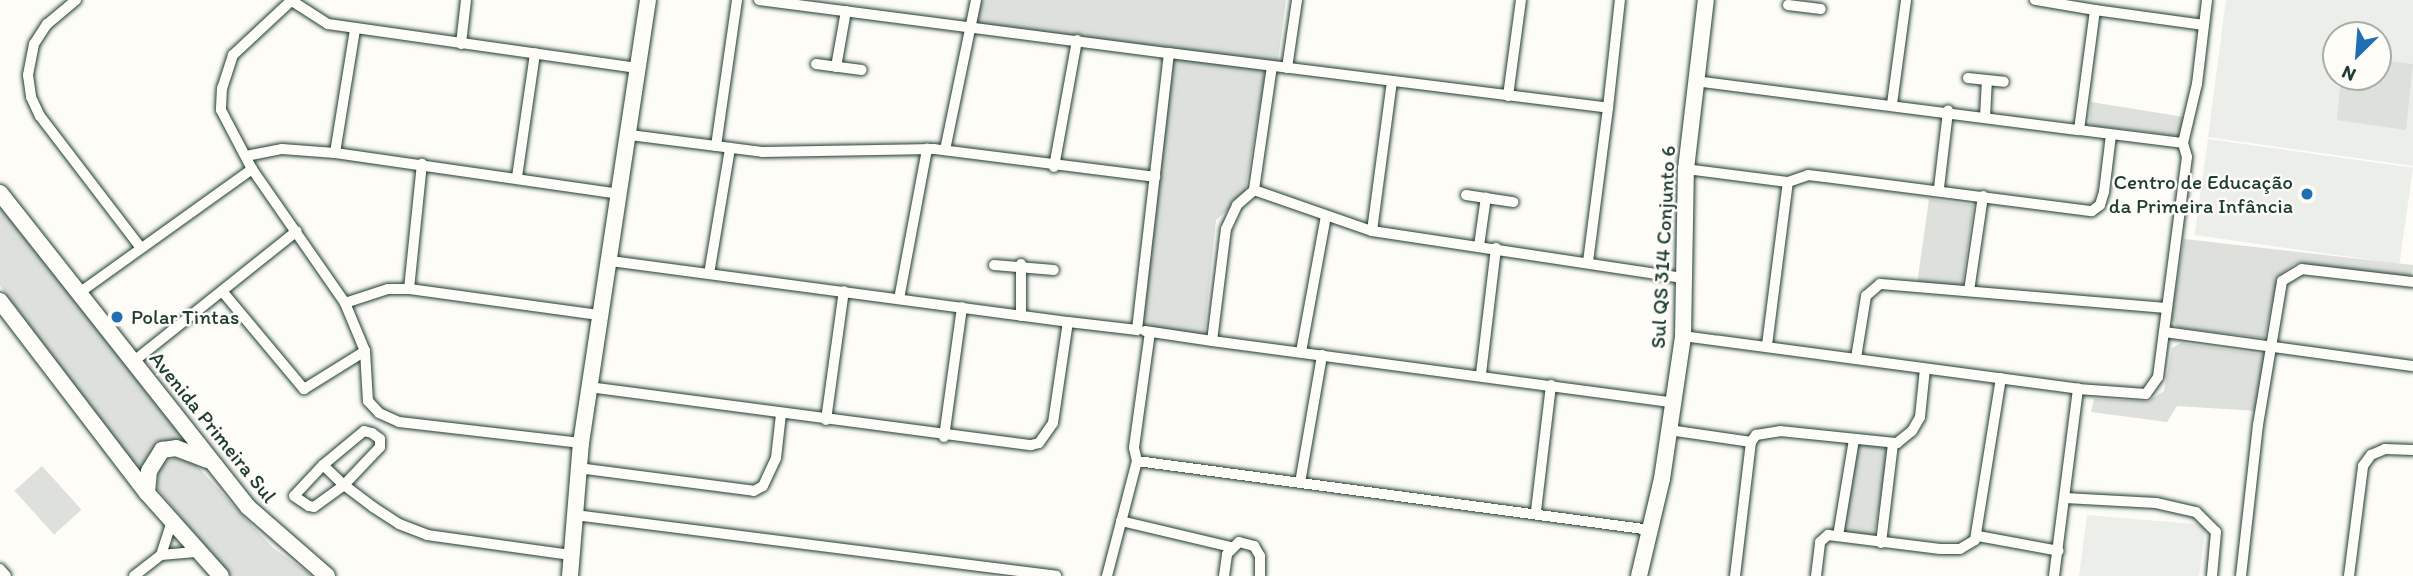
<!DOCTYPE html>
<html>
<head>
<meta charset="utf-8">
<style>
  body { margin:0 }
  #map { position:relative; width:2413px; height:576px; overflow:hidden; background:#fdfcf7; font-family:Itim,sans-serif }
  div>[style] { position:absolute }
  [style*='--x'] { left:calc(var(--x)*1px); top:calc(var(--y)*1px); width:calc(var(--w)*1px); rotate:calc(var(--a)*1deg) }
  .built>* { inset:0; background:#eceee9; transform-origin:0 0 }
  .green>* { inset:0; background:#dde0db; transform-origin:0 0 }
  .roads { filter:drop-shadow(0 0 2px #1f3d34) drop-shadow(0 0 2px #1f3d34) }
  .street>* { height:10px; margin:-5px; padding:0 5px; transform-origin:5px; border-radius:5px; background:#fdfcf7 }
  .secondary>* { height:16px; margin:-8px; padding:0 8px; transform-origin:8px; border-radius:8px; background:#fdfcf7 }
  .dots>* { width:19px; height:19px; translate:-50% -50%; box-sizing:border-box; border:4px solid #fdfcf7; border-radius:50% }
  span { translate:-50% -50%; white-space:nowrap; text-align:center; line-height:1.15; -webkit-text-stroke:5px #fdfcf7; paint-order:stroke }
  .poi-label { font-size:21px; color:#1f3d34 }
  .right { translate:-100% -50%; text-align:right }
  .left { translate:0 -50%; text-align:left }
  .street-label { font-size:21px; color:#1f3d34 }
  .north { position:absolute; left:2322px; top:21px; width:70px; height:70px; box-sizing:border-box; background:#fdfcf7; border:2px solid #a4b0a9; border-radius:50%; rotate:205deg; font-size:19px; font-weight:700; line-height:28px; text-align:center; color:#1f3d34 }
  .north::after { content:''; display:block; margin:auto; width:24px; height:32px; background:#1f6fb2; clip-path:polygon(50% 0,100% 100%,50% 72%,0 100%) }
</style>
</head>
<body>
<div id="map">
  <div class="built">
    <i style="clip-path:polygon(evenodd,2226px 0,2413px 0,2413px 166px,2208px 137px,2226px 0,2336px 35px,2378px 35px,2378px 77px,2336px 77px,2336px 35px)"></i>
    <i style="left:2208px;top:139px;width:207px;height:97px;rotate:8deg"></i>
    <i style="clip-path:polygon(2087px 515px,2206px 525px,2199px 576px,2079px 576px)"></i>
  </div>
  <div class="green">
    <i style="clip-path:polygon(974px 0,1286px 0,1277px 66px,967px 30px)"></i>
    <i style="clip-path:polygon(1173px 56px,1266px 71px,1244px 196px,1216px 220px,1204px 338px,1140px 329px)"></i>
    <i style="clip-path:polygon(2378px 60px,2413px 64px,2406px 130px,2337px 120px,2341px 77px,2378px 77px)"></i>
    <i style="clip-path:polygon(2091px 102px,2184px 117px,2181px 136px,2093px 126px,2089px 123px)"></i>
    <i style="left:1929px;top:199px;width:45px;height:92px;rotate:8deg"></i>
    <i style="clip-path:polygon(0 207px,188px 442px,177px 442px,141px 473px,0 286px)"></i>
    <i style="clip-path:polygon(2184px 239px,2413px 265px,2413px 269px,2410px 278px,2295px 263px,2279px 276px,2264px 338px,2179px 328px,2171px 320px)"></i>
    <i style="clip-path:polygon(2181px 343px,2267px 355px,2257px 411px,2177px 406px,2167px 422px,2091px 412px,2094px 399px,2148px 401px,2164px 391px,2172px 348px)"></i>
    <i style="left:1855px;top:441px;width:35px;height:95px;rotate:10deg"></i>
    <i style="clip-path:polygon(176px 458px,194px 463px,273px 548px,313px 576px,230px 576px,157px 488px,160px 464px)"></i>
    <i style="left:42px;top:466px;width:59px;height:37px;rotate:48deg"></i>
  </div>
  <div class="roads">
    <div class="street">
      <i style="--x:76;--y:0;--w:38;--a:140"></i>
      <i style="--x:47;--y:24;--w:24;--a:123"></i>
      <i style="--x:34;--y:44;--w:32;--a:101"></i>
      <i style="--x:28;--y:75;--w:22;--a:82"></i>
      <i style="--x:31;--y:97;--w:21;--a:65"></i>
      <i style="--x:40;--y:116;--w:165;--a:52.6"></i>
      <i style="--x:292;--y:0;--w:81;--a:137"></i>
      <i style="--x:233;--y:55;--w:35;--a:108"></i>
      <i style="--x:222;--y:88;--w:22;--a:93"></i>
      <i style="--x:221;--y:110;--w:67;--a:62.3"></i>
      <i style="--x:252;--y:169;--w:163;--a:55.2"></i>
      <i style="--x:345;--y:303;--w:52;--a:67.4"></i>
      <i style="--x:365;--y:351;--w:50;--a:86.6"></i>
      <i style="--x:368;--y:401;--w:16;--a:47"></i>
      <i style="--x:379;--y:413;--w:22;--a:24"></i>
      <i style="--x:399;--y:422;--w:183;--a:6.6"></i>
      <i style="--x:759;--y:0;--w:413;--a:7.4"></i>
      <i style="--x:1169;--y:53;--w:279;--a:96.6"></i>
      <i style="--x:1137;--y:330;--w:69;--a:-173.4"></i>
      <i style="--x:292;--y:1;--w:43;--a:32.6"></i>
      <i style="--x:328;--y:24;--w:314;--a:8.1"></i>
      <i style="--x:1788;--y:5;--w:33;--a:7"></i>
      <i style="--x:2095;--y:10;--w:110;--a:7.8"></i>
      <i style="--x:461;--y:44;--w:44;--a:-83.5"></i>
      <i style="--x:1169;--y:53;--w:442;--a:7.1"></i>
      <i style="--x:1608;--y:108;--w:109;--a:-83.7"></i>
      <i style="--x:816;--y:64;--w:46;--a:7.4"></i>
      <i style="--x:1272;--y:66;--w:125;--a:98.3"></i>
      <i style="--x:1254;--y:190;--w:125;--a:19.2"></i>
      <i style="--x:1372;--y:231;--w:316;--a:8.6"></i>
      <i style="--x:836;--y:67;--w:57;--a:-79.9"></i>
      <i style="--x:1287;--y:68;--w:69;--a:-81.6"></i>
      <i style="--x:1968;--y:78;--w:36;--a:6"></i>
      <i style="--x:1695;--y:81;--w:387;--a:7.3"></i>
      <i style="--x:2079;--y:130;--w:121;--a:-82.4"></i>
      <i style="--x:2095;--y:10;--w:61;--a:-170.5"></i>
      <i style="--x:1508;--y:96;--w:97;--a:-82.3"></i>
      <i style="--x:1892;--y:104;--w:105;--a:-82.3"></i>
      <i style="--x:1985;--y:117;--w:37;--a:-87"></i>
      <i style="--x:630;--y:135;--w:133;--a:7.3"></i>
      <i style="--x:762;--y:152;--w:172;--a:-1"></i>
      <i style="--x:934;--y:149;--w:223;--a:7.2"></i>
      <i style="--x:2183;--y:143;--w:61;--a:-76.7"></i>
      <i style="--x:2197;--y:84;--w:85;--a:-83.2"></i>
      <i style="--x:716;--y:146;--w:148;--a:-81.8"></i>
      <i style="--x:945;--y:150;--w:153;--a:-78.3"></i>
      <i style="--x:335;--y:153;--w:126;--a:-80.8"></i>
      <i style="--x:246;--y:156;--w:37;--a:-11"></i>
      <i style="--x:282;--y:149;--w:53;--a:4.3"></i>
      <i style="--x:335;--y:153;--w:288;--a:8.2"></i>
      <i style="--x:1054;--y:167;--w:129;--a:-79.7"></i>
      <i style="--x:1686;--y:169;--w:103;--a:7.3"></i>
      <i style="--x:517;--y:177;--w:125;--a:-81.7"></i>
      <i style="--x:1939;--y:188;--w:78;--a:-83.3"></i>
      <i style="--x:1466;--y:195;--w:48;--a:8.5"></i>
      <i style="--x:1372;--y:231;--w:151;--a:-82.4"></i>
      <i style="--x:1479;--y:246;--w:49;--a:-81.9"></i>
      <i style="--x:1588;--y:262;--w:155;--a:-82.6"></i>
      <i style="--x:994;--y:265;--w:60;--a:4.8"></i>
      <i style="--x:709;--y:274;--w:128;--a:-80.5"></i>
      <i style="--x:409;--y:289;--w:126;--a:-84.1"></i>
      <i style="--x:222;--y:291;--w:128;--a:50.1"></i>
      <i style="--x:304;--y:389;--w:72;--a:-31.9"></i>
      <i style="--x:1969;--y:291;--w:96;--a:-81.6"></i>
      <i style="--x:79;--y:293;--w:213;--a:-35.6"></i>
      <i style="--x:899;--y:299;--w:153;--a:-79.4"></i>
      <i style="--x:345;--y:303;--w:45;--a:-18"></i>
      <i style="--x:388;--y:289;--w:21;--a:0"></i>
      <i style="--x:409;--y:289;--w:192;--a:7.8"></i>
      <i style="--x:1021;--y:316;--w:52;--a:-90"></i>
      <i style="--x:1145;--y:331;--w:68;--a:8.5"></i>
      <i style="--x:1212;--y:341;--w:113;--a:-82.9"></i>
      <i style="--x:1226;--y:229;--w:26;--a:-65"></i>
      <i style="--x:1237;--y:205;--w:23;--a:-41"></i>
      <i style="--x:1150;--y:332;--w:117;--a:97.9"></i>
      <i style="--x:1134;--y:448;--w:13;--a:77"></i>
      <i style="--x:1137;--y:461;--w:519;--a:7.65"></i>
      <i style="--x:2164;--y:332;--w:251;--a:7.8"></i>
      <i style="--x:1683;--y:336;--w:399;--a:7.6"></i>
      <i style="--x:2078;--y:389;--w:68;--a:4.2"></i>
      <i style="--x:2146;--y:394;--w:21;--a:-55"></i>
      <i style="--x:2158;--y:377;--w:222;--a:-82.5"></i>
      <i style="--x:2187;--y:157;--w:15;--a:-106"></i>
      <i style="--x:2183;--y:143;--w:105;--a:-172.9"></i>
      <i style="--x:1212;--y:341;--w:464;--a:7.6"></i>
      <i style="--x:1767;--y:345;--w:164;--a:-82.7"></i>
      <i style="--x:1788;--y:182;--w:21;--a:-19"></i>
      <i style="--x:1808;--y:175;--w:17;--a:7"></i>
      <i style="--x:1825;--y:177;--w:269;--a:7.3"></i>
      <i style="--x:2092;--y:211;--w:10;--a:-37"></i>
      <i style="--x:2100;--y:205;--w:14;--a:-73"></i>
      <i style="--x:2104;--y:192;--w:57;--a:-83"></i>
      <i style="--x:1301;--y:352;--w:138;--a:-79.6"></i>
      <i style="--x:1856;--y:358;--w:63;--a:-80.8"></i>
      <i style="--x:1866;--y:296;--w:18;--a:-41"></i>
      <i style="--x:1880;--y:284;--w:288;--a:4.8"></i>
      <i style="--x:134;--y:361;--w:208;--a:-38.6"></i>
      <i style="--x:1481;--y:374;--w:127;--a:-83.2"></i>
      <i style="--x:589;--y:387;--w:446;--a:7.5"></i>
      <i style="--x:1031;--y:445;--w:8;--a:-14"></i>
      <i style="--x:1039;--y:443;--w:24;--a:-55"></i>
      <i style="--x:1053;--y:423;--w:102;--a:-81.6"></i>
      <i style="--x:1068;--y:322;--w:464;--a:-172.4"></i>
      <i style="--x:826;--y:420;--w:130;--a:-82.1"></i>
      <i style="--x:1669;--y:430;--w:83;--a:8.3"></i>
      <i style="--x:944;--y:437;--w:131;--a:-82.1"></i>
      <i style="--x:323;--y:465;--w:42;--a:133.1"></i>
      <i style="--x:294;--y:496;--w:18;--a:34"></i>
      <i style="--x:309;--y:506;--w:5;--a:11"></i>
      <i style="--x:314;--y:507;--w:37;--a:-36"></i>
      <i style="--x:344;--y:485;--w:52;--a:-46.5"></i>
      <i style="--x:380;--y:447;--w:8;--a:-90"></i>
      <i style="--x:380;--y:439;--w:10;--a:-143"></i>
      <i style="--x:372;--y:433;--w:8;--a:-166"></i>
      <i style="--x:364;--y:431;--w:53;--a:140.3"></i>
      <i style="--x:323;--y:465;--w:29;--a:44"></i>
      <i style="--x:344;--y:485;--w:36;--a:37"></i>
      <i style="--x:373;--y:507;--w:31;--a:33"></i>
      <i style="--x:399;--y:524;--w:30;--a:21"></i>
      <i style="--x:427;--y:535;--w:145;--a:7.9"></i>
      <i style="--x:578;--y:468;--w:177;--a:7.4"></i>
      <i style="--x:754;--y:491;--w:10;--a:-29"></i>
      <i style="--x:763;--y:486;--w:31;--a:-65"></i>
      <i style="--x:776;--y:458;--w:44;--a:-83.5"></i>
      <i style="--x:1300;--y:483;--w:130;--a:-80.2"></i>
      <i style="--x:2065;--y:498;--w:91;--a:3.1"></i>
      <i style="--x:2156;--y:503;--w:41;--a:12.7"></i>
      <i style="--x:2196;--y:512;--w:28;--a:45"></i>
      <i style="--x:2216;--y:532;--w:44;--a:95.2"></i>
      <i style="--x:1536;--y:511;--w:127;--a:-83.2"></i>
      <i style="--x:575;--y:515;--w:485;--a:7.2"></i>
      <i style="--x:1121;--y:521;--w:113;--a:13.3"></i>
      <i style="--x:1838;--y:536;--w:98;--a:-80.6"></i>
      <i style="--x:1978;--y:536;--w:82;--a:10.5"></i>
      <i style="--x:1881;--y:543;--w:100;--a:-83.1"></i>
      <i style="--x:161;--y:555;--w:36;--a:-72"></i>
      <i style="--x:0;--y:569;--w:9;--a:49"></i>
      <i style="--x:134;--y:576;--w:34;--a:-38"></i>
      <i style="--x:161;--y:555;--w:37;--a:-5"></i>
      <i style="--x:1107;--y:576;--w:119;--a:-75.4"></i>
      <i style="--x:1224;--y:576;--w:22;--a:-82"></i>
      <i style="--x:1227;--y:554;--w:17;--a:-45"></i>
      <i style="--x:1239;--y:542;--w:16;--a:15"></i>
      <i style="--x:1254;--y:546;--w:12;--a:59"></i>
      <i style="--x:1260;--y:556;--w:20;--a:90"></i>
      <i style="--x:1735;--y:576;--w:135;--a:-83.2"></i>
      <i style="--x:1751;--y:442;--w:9;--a:-54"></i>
      <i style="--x:1756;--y:435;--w:24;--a:-9"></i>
      <i style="--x:1780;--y:431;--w:118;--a:5.9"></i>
      <i style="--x:1897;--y:443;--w:19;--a:-39"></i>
      <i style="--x:1912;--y:431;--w:16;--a:-60"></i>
      <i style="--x:1920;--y:417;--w:48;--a:-84.1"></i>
      <i style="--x:1816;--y:576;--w:34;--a:-83"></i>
      <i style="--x:1820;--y:542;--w:11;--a:-41"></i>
      <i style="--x:1828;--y:535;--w:113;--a:7.1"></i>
      <i style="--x:1940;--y:549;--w:20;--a:0"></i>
      <i style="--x:1960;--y:549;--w:17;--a:-31"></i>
      <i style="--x:1975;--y:540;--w:164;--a:-80.9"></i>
      <i style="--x:2054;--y:576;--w:189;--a:-82.7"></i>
      <i style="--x:2241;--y:576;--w:152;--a:-83.6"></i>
      <i style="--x:2258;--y:425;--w:146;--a:-80.5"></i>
      <i style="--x:2282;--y:281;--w:23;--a:-31"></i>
      <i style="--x:2302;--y:269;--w:112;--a:6.7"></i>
      <i style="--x:2349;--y:576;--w:111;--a:-82.7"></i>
      <i style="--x:2363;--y:466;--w:14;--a:-54"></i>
      <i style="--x:2371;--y:455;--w:15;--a:-23"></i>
      <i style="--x:2385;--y:449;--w:28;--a:2"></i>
    </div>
    <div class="secondary">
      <i style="--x:0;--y:193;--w:400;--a:51.7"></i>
      <i style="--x:248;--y:507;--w:105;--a:41.1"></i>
      <i style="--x:0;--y:301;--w:242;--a:52.6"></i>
      <i style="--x:147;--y:493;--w:111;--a:48.3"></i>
      <i style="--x:147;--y:493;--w:22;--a:-85"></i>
      <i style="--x:149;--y:471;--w:25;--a:-58"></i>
      <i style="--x:162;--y:450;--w:14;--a:-8"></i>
      <i style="--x:176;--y:448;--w:33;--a:21"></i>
      <i style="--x:570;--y:576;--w:133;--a:-85.3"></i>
      <i style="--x:581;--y:443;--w:448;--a:-81.4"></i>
      <i style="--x:1639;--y:576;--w:100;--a:-76.7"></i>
      <i style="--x:1662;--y:479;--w:145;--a:-81.6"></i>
      <i style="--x:1683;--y:336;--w:167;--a:-89"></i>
      <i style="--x:1686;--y:169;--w:170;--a:-83.3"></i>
    </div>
  </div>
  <div class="dots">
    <i style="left:2307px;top:194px;background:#1f6fb2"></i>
    <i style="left:117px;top:317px;background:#1f6fb2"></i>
  </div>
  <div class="poi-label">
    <span class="right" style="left:2293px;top:194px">Centro de Educação<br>da Primeira Infância</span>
    <span class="left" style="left:131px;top:317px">Polar Tintas</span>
  </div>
  <div class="street-label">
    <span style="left:1663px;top:247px;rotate:-87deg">Sul QS 314 Conjunto 6</span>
    <span style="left:213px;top:427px;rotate:51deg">Avenida Primeira Sul</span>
  </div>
  <div class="north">N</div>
</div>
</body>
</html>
